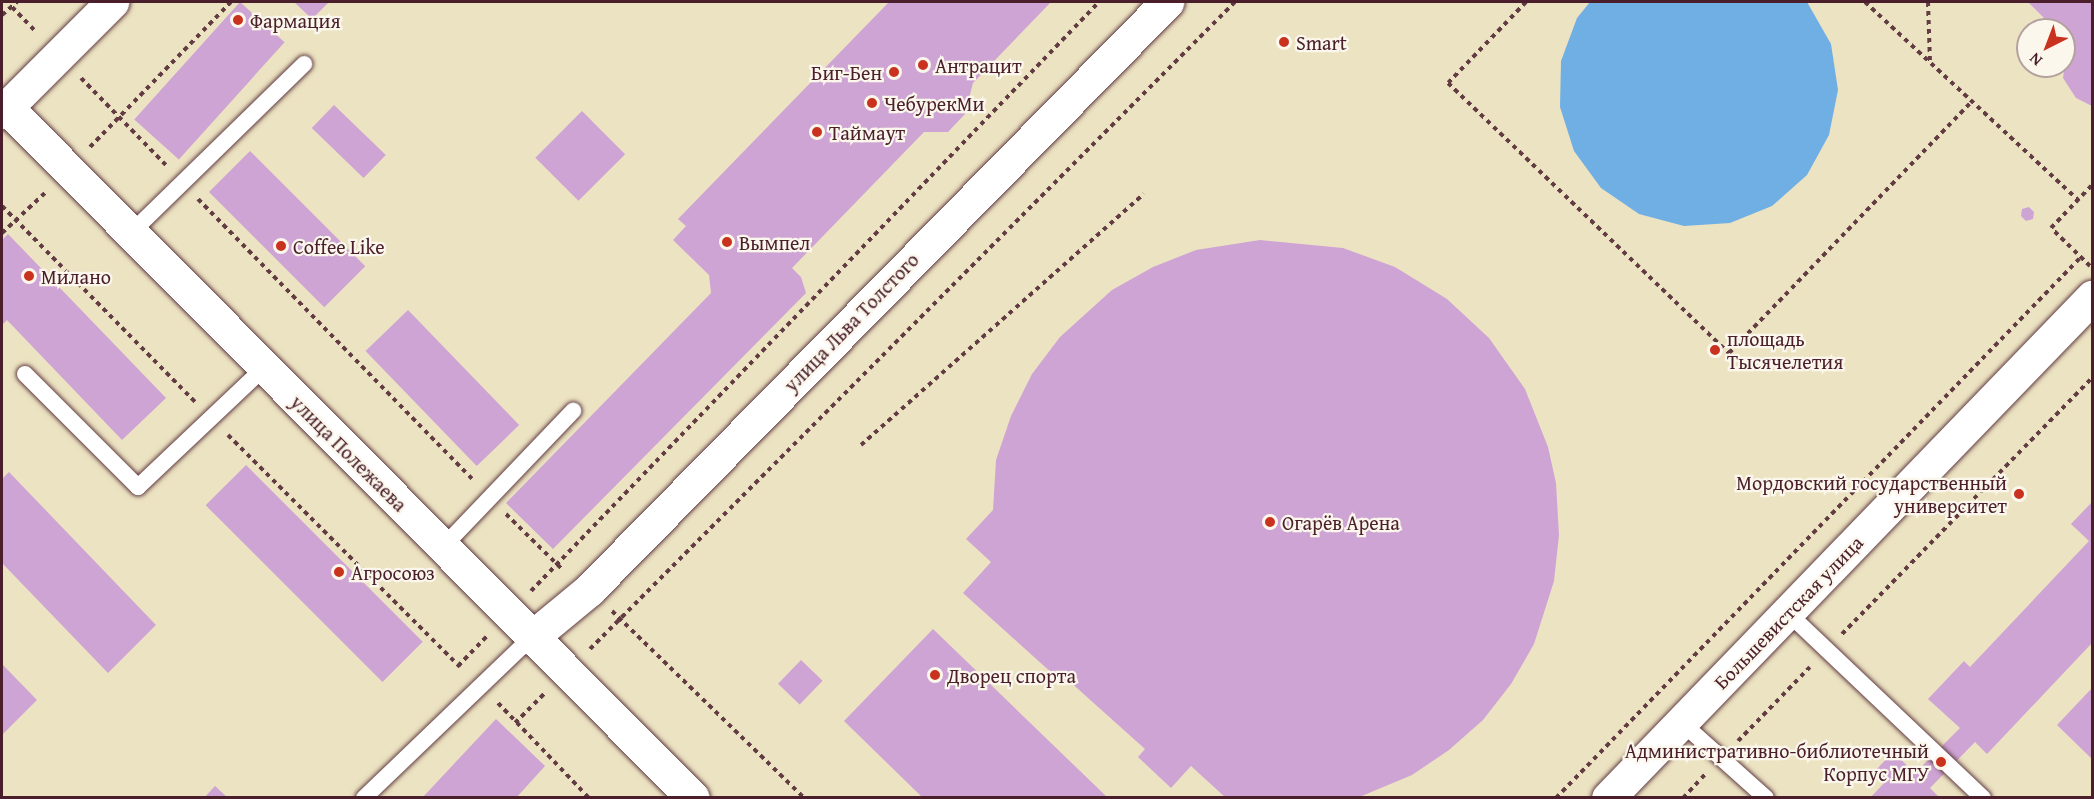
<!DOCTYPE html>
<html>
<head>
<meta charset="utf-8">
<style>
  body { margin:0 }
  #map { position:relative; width:2094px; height:799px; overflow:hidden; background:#ece3c2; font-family:"Gentium Book Plus",serif }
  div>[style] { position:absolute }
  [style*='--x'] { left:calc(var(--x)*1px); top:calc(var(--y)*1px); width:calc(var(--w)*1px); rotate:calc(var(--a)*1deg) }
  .water>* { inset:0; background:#6fafe3 }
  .building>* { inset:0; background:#cea4d4; transform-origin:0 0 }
  .path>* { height:4px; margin-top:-2px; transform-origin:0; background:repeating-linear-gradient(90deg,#623c42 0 4.5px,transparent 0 9px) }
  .roads { filter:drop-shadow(0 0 2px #623c42) drop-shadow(0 0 2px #623c42) }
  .lane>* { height:16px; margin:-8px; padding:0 8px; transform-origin:8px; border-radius:8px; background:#fff }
  .street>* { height:33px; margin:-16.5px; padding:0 16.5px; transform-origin:16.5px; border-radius:16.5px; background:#fff }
  .primary>* { height:33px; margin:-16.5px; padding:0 16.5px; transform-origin:16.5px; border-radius:16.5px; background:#fff }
  .dots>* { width:16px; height:16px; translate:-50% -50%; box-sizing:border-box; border:3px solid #fbf7ec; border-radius:50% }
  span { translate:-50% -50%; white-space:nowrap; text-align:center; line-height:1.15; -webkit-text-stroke:4.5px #fbf7ec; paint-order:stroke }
  .poi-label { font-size:20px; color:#4a1f2b }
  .left { translate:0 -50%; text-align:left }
  .right { translate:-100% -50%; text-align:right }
  .street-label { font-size:20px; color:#4a1f2b }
  .frame { position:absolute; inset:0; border:3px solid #4a1f2b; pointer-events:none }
  .north { position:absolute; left:2016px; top:18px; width:60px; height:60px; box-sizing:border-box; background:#fbf7ec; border:2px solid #b4a19f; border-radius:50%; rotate:222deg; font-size:16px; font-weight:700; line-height:24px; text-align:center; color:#4a1f2b }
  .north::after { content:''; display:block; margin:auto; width:21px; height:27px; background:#c8321e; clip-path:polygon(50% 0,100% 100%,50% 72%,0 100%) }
</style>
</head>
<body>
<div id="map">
  <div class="water">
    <i style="clip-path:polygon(1590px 2px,1807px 2px,1831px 44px,1838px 90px,1829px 135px,1807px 175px,1772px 206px,1730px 223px,1684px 226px,1639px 214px,1601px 188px,1574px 151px,1560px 107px,1561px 61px,1577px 18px)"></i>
  </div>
  <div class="building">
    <i style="left:240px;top:2px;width:60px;height:158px;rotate:42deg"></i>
    <i style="clip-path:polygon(294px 2px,329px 2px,312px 19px)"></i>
    <i style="clip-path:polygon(889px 2px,1051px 2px,973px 83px,965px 114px,948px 132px,924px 132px,792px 268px,801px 277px,806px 293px,553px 549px,506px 503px,711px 293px,709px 275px,673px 240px,686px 226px,678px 219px)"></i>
    <i style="clip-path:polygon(2028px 2px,2092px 2px,2092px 106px,2076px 98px,2063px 78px,2068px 42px,2064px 30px,2056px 30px)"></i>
    <i style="left:334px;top:105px;width:72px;height:32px;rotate:44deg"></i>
    <i style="left:582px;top:111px;width:61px;height:66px;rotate:45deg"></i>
    <i style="left:250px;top:151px;width:163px;height:58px;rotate:45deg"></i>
    <i style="clip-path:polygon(2029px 207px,2034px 212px,2033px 219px,2026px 221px,2021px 216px,2022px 209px)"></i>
    <i style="clip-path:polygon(8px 234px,166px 398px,122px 440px,7px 320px,2px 325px,2px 240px)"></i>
    <i style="clip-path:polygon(1260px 240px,1343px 248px,1395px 267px,1447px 299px,1489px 338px,1525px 389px,1548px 447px,1556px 483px,1559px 535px,1554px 581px,1534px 644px,1511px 684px,1483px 720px,1449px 750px,1412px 775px,1357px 798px,1226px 798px,1191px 766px,1171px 788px,1138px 757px,1145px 749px,1068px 680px,1064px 684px,963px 593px,991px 562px,966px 539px,993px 510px,996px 460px,1011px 416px,1032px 374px,1060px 337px,1112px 290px,1153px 267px,1196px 250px)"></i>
    <i style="left:408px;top:310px;width:160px;height:59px;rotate:46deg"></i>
    <i style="left:246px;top:465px;width:250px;height:57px;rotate:45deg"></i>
    <i style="clip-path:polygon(9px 472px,156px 625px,108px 673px,2px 563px,2px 479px)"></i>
    <i style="clip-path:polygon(2092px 502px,2092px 643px,1987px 754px,1975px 742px,1930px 788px,1940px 798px,1870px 798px,1885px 782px,1874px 772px,1893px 752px,1915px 773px,1960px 728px,1928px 699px,1964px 661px,1970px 667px,2089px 541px,2071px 524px)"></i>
    <i style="clip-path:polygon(933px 629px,1108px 798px,923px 798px,844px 721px)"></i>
    <i style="left:801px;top:660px;width:30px;height:33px;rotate:44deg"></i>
    <i style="clip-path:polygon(2px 664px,37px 700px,2px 735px)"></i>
    <i style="clip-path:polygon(2092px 688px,2092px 759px,2057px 725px)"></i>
    <i style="clip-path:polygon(496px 719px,545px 766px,516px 798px,422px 798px)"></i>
    <i style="clip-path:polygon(215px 786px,228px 798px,204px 798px)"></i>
  </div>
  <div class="path">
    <i style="--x:1526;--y:2;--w:112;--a:133.9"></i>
    <i style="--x:1448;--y:83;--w:390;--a:43.9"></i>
    <i style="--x:1729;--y:353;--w:350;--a:-46"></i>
    <i style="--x:1865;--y:2;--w:291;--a:42.9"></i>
    <i style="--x:1928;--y:2;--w:59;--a:88.1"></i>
    <i style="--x:12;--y:7;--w:35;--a:46"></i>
    <i style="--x:2;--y:15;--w:20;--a:-41"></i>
    <i style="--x:81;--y:78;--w:122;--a:45.7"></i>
    <i style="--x:90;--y:147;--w:202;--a:-45.8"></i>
    <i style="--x:198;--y:199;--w:395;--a:45.6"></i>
    <i style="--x:2;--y:206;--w:275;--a:45.4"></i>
    <i style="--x:2;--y:233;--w:62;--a:-43"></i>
    <i style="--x:2090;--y:266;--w:54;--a:-135.7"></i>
    <i style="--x:2051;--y:228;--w:59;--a:-46.4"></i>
    <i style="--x:228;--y:435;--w:328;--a:45"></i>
    <i style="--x:861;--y:445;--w:378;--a:-41.6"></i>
    <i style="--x:506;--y:514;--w:80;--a:44.5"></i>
    <i style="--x:531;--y:591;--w:818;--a:-46.04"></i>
    <i style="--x:612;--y:611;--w:268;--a:44.2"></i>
    <i style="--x:1842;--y:634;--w:358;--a:-45.7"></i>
    <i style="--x:590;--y:649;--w:914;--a:-45.09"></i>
    <i style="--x:458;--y:666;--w:43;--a:-45.9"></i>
    <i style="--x:498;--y:703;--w:132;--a:46.2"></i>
    <i style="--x:515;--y:723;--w:41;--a:-45"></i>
    <i style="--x:1738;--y:741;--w:103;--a:-45.8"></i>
    <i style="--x:1556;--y:798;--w:754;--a:-45.86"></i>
    <i style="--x:1683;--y:798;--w:33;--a:-47"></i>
  </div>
  <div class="roads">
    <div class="lane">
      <i style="--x:131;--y:233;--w:242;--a:-44.3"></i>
      <i style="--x:25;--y:374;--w:160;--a:45"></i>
      <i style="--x:138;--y:487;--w:173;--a:-43.4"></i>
      <i style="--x:442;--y:548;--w:190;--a:-46.3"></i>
      <i style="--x:1787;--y:612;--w:270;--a:43.5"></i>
      <i style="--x:1681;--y:722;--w:114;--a:41.8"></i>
      <i style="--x:364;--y:798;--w:231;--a:-43.8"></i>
    </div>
    <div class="street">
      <i style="--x:531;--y:638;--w:75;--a:-39.6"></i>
      <i style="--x:589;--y:590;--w:825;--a:-45.49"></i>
      <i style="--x:1608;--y:798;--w:697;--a:-45.99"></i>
    </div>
    <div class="primary">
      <i style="--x:6;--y:107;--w:974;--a:45.17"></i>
      <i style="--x:2;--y:112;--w:156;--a:-45"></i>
    </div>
  </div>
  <div class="dots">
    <i style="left:238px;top:20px;background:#c8321e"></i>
    <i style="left:1284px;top:42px;background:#c8321e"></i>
    <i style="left:923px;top:65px;background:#c8321e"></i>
    <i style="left:894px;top:72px;background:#c8321e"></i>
    <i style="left:872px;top:103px;background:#c8321e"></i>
    <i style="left:817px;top:132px;background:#c8321e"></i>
    <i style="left:727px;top:242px;background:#c8321e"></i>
    <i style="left:281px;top:246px;background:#c8321e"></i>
    <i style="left:29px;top:276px;background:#c8321e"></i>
    <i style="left:1715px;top:350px;background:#c8321e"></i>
    <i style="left:2019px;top:494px;background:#c8321e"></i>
    <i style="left:1270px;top:522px;background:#c8321e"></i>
    <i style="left:339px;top:572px;background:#c8321e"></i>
    <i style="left:935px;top:675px;background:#c8321e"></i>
    <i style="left:1941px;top:762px;background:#c8321e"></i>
  </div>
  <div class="poi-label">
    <span class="left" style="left:250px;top:20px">Фармация</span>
    <span class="left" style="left:1296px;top:42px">Smart</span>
    <span class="left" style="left:935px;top:65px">Антрацит</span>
    <span class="right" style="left:882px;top:72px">Биг-Бен</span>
    <span class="left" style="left:884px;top:103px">ЧебурекМи</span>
    <span class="left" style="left:829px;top:132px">Таймаут</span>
    <span class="left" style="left:739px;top:242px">Вымпел</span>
    <span class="left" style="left:293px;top:246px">Coffee Like</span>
    <span class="left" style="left:41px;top:276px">Милано</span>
    <span class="left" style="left:1727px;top:350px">площадь<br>Тысячелетия</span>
    <span class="right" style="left:2007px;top:494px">Мордовский государственный<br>университет</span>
    <span class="left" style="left:1282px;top:522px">Огарёв Арена</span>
    <span class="left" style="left:351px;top:572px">Агросоюз</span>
    <span class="left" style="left:947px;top:675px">Дворец cпорта</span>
    <span class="right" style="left:1929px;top:762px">Административно-библиотечный<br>Корпус МГУ</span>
  </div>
  <div class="street-label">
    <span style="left:851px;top:322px;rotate:-46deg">улица Льва Толстого</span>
    <span style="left:349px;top:453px;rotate:45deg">улица Полежаева</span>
    <span style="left:1788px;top:612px;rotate:-46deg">Большевистская улица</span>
  </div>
  <div class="frame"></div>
  <div class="north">N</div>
</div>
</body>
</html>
